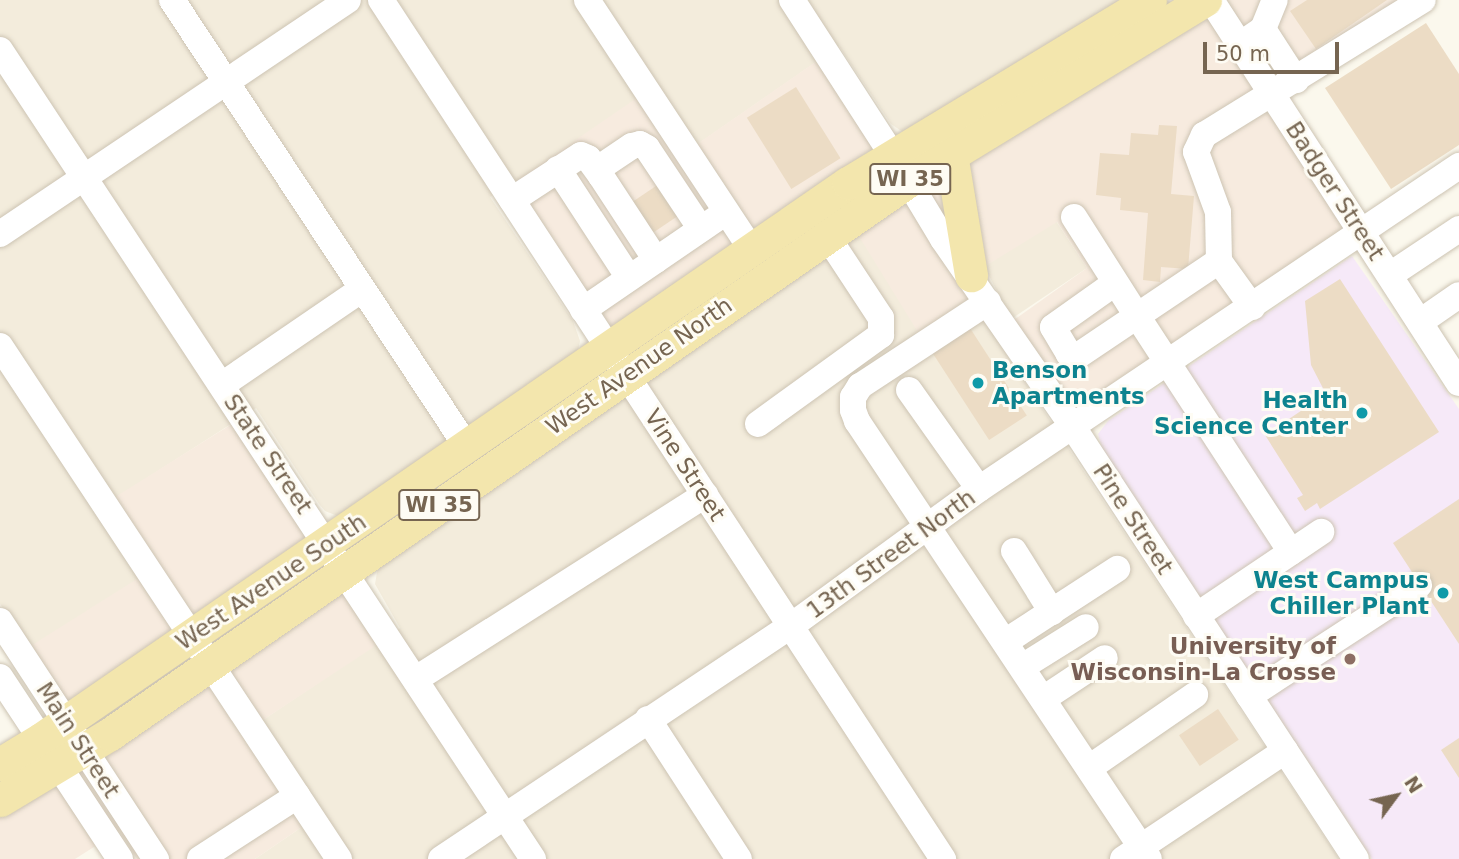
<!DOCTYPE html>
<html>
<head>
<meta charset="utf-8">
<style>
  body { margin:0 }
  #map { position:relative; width:1459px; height:859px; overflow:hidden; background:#fbf8ed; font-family:"DejaVu Sans",sans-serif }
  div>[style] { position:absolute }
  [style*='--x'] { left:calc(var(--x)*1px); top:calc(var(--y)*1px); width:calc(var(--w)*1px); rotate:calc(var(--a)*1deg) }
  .residential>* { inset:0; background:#f3ecdc }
  .commercial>* { inset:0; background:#f7ebdf }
  .education>* { inset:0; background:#f6e9f8 }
  .building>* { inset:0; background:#ecdcc5; transform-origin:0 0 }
  .roads { filter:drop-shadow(0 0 2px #cdc4b3) drop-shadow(0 0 2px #cdc4b3) }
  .minor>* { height:26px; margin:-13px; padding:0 13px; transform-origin:13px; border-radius:13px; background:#fff }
  .major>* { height:33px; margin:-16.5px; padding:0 16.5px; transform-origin:16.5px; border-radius:16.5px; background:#f3e6ad }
  .dots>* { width:19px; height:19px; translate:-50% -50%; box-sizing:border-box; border:4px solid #fefcf4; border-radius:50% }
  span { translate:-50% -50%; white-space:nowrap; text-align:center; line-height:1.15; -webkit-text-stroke:6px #fefcf4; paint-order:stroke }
  .shield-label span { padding:2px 5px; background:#fefcf4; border:2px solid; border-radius:5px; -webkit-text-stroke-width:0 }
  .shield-label { font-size:21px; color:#766551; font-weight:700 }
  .street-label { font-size:23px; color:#766551 }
  .culture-label { font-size:23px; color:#0d838f; font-weight:700 }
  .left { translate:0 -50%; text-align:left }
  .right { translate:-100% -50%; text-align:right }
  .education-label { font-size:23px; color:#785e54; font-weight:700 }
  .north { position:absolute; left:1361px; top:761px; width:70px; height:70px; -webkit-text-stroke:5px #fefcf4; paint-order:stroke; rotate:57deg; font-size:19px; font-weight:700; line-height:28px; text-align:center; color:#766551 }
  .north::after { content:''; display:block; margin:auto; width:24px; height:32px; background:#766551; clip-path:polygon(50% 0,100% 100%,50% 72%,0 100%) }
  .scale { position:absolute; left:1203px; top:42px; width:136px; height:32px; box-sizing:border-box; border:4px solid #766551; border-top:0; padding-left:9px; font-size:21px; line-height:24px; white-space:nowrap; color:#766551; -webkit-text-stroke:5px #fefcf4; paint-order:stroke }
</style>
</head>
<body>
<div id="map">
  <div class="residential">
    <i style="clip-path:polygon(0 0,1130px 0,903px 132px,891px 124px,839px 46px,692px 148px,514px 182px,490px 197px,573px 321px,580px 341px,578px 351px,343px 518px,325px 511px,319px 504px,256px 408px,100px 508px,181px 631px,51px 679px,0 604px)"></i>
    <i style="clip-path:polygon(1056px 221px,1087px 268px,992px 332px,1339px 859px,255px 859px,318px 816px,257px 724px,400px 628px,375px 584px,378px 567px,855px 229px,931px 345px,1001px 299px,984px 266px)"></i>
  </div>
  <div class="commercial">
    <i style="clip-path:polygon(1205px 0,1423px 0,1272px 95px,1360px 232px,1073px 427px,1004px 327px,1087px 268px,1057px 222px,971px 275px,988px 302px,924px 342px,849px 220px)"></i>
    <i style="clip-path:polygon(827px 54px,893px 156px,609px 350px,504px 189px,647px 91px,687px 151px)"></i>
    <i style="clip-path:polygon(243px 417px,389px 637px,257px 724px,318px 816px,255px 859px,137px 859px,119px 831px,75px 859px,0 859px,0 813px,101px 754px,29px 647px,148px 572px,104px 504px)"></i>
  </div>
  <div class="education">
    <i style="clip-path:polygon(1352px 256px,1459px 409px,1459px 859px,1372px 859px,1102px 449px,1098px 434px,1108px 421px)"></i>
  </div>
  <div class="building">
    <i style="clip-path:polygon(1307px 0,1387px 0,1316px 49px,1290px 11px)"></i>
    <i style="clip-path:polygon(1426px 23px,1459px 74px,1459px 145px,1391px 189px,1325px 88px)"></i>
    <i style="left:796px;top:87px;width:84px;height:58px;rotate:58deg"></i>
    <i style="clip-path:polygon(1159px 125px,1177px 126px,1171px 194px,1194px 196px,1188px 269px,1161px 267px,1160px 282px,1143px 280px,1148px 213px,1120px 210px,1121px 198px,1096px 195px,1100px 153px,1129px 155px,1131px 133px,1158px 135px)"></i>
    <i style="left:659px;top:184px;width:37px;height:35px;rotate:56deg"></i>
    <i style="clip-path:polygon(1340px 279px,1439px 432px,1320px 509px,1317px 503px,1305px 511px,1297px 498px,1303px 495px,1265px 435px,1326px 394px,1311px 365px,1305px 301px)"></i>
    <i style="left:968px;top:325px;width:108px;height:45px;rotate:57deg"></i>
    <i style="clip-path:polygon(1459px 499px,1459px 644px,1393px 543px)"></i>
    <i style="left:1218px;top:709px;width:37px;height:47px;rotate:56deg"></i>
    <i style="clip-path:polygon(1459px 738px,1459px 778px,1441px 750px)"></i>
  </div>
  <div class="roads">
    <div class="minor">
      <i style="--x:172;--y:0;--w:536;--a:56.58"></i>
      <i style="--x:381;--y:0;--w:1027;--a:56.81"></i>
      <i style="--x:587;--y:0;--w:298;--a:56.6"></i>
      <i style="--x:792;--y:0;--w:186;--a:57.1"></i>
      <i style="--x:1211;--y:0;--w:456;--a:57.1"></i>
      <i style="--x:1263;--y:29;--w:61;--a:57.1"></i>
      <i style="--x:1250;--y:38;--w:16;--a:-35"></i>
      <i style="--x:1263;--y:29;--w:31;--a:-68"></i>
      <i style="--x:0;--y:50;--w:969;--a:56.62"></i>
      <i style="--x:558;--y:169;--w:130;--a:56.9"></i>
      <i style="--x:908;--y:181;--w:68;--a:58.9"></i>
      <i style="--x:943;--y:239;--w:229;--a:55.3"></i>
      <i style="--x:1073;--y:427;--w:516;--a:56.77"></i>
      <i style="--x:512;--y:200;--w:82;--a:-33.1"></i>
      <i style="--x:581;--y:155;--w:8;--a:23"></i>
      <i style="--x:588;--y:158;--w:22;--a:54"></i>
      <i style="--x:1074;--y:217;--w:117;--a:57.5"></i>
      <i style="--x:1137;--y:316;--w:73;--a:146.1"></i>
      <i style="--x:1076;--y:357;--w:8;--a:-157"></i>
      <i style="--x:1069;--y:354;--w:31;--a:-121"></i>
      <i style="--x:1053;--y:327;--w:76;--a:-35.4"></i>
      <i style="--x:0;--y:234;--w:419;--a:-33.9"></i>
      <i style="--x:656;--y:260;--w:100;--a:-123.2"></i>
      <i style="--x:601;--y:176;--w:7;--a:-90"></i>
      <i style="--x:601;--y:169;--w:6;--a:-51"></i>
      <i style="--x:605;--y:164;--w:32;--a:-34"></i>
      <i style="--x:632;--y:146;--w:8;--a:-14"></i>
      <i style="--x:640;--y:144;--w:8;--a:30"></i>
      <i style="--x:647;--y:148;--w:97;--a:56.3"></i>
      <i style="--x:1219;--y:261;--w:57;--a:54.3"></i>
      <i style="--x:1390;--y:275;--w:83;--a:-33.7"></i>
      <i style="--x:988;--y:302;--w:153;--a:146.7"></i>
      <i style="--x:860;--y:386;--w:13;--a:122"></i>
      <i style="--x:853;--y:397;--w:13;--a:90"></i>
      <i style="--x:853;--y:410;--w:12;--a:70"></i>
      <i style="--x:857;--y:421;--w:526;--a:56.31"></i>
      <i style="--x:583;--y:310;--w:161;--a:-34.4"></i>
      <i style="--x:1420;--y:322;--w:47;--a:-34.7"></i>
      <i style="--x:0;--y:346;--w:615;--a:56.54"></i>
      <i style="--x:222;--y:385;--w:170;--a:-34.4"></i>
      <i style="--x:909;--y:390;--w:121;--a:54.7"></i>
      <i style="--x:758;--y:424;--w:152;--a:-35.9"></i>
      <i style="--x:881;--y:335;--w:17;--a:-90"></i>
      <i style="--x:881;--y:318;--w:98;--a:-123.4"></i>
      <i style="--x:1014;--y:551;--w:72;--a:58.1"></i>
      <i style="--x:1291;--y:552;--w:282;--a:-123.1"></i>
      <i style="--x:1137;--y:316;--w:99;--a:-33.9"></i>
      <i style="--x:1219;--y:261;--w:49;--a:-91.2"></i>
      <i style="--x:1218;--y:212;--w:64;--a:-110.1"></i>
      <i style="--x:1196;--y:152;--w:19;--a:-65"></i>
      <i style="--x:1204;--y:135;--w:257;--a:-31.7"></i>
      <i style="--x:1196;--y:616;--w:151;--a:-33.9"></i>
      <i style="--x:0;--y:621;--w:285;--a:56.8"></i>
      <i style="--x:1005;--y:642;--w:134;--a:-33.1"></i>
      <i style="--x:1022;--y:667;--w:75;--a:-32"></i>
      <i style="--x:0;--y:677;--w:218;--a:56.6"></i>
      <i style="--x:416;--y:679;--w:343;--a:-32.5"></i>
      <i style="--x:1249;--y:696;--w:203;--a:-33.1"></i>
      <i style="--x:1043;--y:699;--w:74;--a:-33.5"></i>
      <i style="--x:648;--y:719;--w:167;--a:57"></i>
      <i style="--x:1089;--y:768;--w:129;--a:-34.6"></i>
      <i style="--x:200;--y:859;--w:116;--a:-33"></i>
      <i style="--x:441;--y:859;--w:420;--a:-33.7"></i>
      <i style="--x:791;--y:626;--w:233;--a:-36.1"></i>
      <i style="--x:979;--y:489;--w:579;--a:-33.94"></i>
      <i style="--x:1123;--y:859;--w:195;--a:-33.7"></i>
    </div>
    <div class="major">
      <i style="--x:951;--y:154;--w:123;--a:80.6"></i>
      <i style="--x:0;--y:764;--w:48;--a:-31.4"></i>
      <i style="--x:41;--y:739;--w:980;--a:-34.57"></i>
      <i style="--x:848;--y:183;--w:353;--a:-31.2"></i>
      <i style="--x:0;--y:800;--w:128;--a:-31"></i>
      <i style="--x:110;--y:734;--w:971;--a:-34.72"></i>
      <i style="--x:908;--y:181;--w:348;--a:-31.4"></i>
    </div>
  </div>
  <div class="dots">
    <i style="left:978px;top:383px;background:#0f9aa8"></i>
    <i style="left:1362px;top:413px;background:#0f9aa8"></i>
    <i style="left:1443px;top:593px;background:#0f9aa8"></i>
    <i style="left:1350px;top:659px;background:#8d6e63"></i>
  </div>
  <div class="shield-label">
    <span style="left:910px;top:179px">WI 35</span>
    <span style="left:439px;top:505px">WI 35</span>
  </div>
  <div class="street-label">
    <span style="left:1335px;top:191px;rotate:57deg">Badger Street</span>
    <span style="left:639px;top:366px;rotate:-35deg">West Avenue North</span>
    <span style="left:268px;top:454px;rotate:56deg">State Street</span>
    <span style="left:685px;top:465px;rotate:57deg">Vine Street</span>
    <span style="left:1133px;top:519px;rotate:57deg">Pine Street</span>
    <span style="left:891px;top:554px;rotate:-36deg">13th Street North</span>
    <span style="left:271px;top:582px;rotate:-34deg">West Avenue South</span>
    <span style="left:78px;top:740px;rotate:57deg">Main Street</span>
  </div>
  <div class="culture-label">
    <span class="left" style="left:992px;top:383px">Benson<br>Apartments</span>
    <span class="right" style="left:1348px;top:413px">Health<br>Science Center</span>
    <span class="right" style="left:1429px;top:593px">West Campus<br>Chiller Plant</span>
  </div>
  <div class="education-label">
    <span class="right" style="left:1336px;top:659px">University of<br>Wisconsin-La Crosse</span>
  </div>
  <div class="north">N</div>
  <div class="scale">50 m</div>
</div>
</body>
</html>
